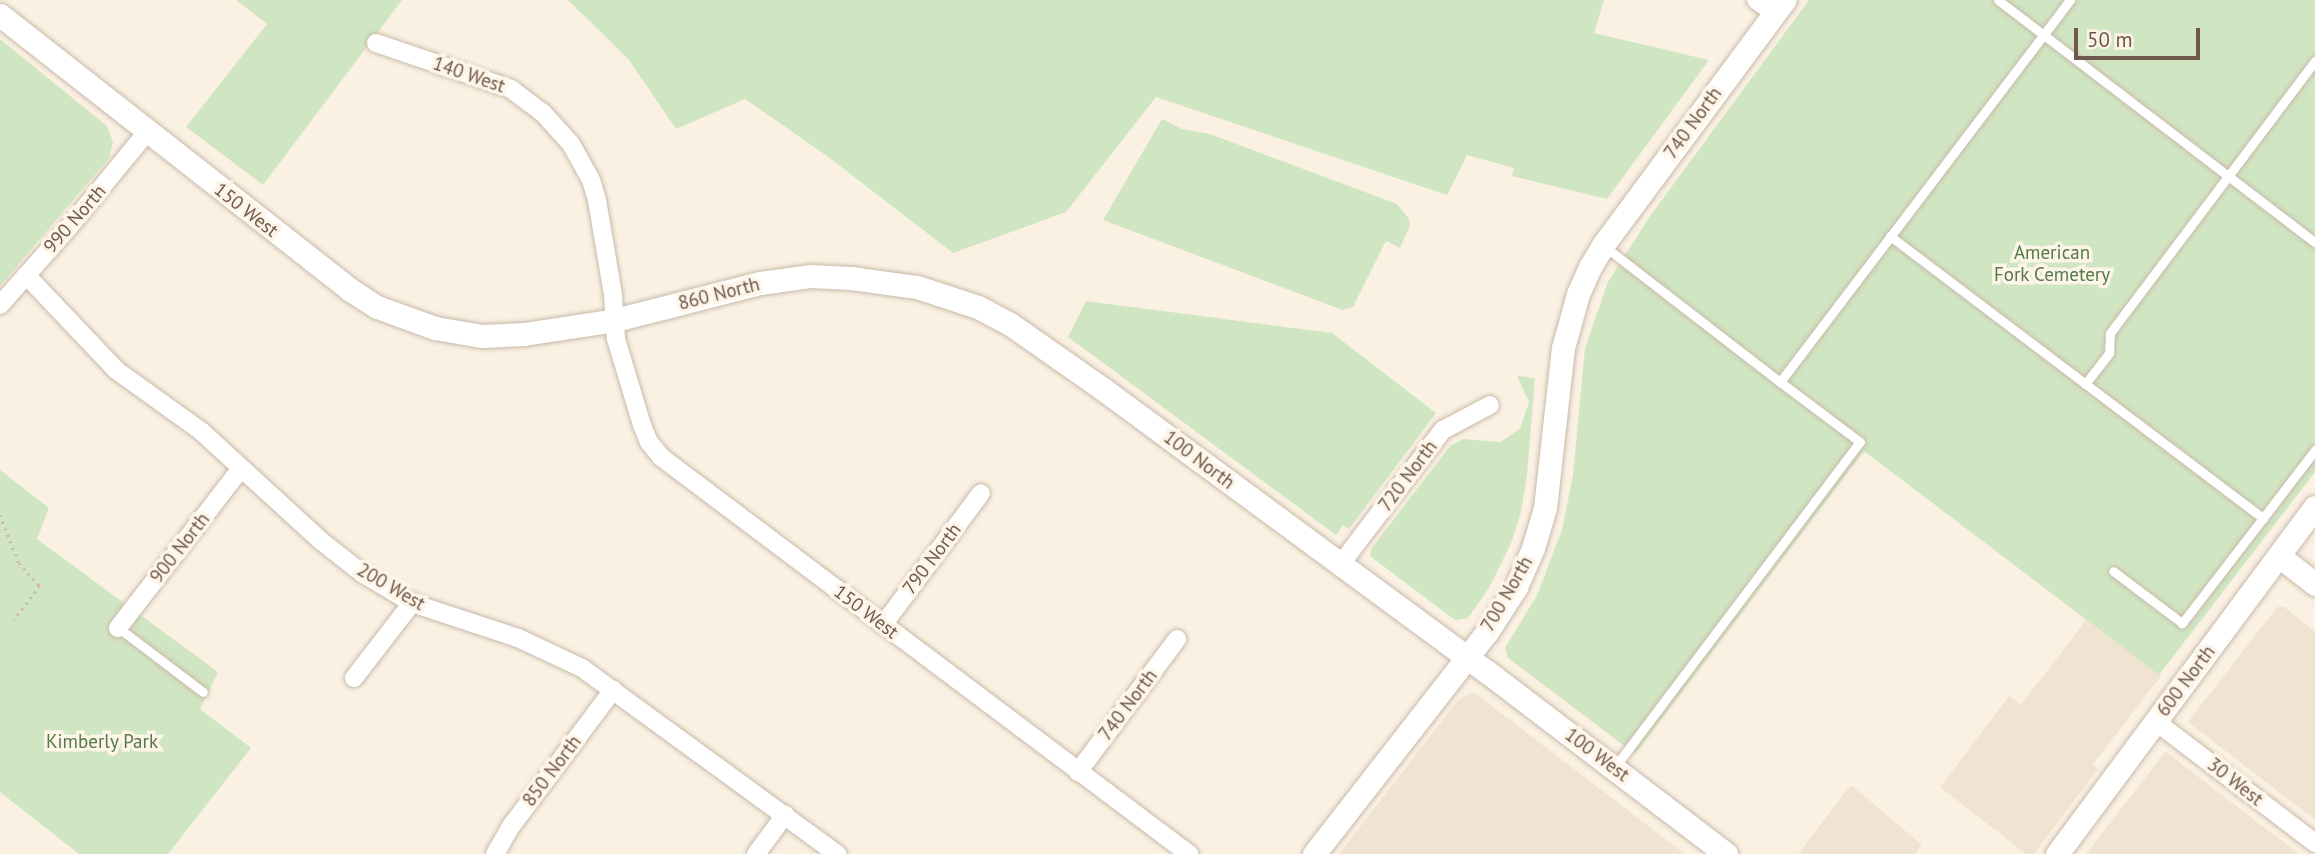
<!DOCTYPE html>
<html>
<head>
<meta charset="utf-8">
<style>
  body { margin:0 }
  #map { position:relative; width:2315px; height:854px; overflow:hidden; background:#faf1e2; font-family:"PT Sans",sans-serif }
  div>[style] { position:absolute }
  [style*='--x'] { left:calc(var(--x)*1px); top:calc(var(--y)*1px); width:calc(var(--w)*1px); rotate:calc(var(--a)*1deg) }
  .residential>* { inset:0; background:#f1e3d1 }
  .green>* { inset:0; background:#d0e6c2 }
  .path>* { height:2.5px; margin-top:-1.25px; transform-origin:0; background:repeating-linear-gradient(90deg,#d1b4a0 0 2px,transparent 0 7px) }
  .roads { filter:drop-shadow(0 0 2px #c9b9aa) drop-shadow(0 0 2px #c9b9aa) }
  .service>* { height:9px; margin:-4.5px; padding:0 4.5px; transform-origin:4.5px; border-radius:4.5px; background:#fff }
  .minor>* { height:18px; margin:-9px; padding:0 9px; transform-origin:9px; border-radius:9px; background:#fff }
  .tertiary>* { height:23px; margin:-11.5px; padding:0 11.5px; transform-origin:11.5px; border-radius:11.5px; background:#fff }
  span { translate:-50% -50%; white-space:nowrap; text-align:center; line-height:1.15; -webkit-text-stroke:7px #fdf5e8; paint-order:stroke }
  .street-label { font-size:19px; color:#6f584b }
  .park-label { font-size:19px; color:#557a47 }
  .scale { position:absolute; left:2074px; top:28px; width:126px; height:32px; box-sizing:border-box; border:4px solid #6f584b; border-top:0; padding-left:9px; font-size:21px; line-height:24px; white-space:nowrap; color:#6f584b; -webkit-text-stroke:5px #fdf5e8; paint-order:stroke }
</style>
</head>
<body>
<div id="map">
  <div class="residential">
    <i style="clip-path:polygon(2277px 607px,2284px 607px,2315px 632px,2315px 820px,2188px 722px)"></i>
    <i style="clip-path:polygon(2086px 620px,2161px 676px,2093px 764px,2098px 769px,2034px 854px,2026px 854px,1940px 787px,2009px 696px,2021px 705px)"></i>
    <i style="clip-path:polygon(1473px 693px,1476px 694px,1685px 854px,1339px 854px,1459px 699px)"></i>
    <i style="clip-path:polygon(2165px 752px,2166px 752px,2299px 854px,2086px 854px)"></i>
    <i style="clip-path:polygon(1851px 785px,1922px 845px,1915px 854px,1798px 854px)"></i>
  </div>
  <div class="green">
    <i style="clip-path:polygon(236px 0,402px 0,263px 185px,186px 127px,267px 24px)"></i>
    <i style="clip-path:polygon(568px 0,1604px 0,1594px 33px,1709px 60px,1607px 199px,1512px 176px,1514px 168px,1467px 155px,1447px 195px,1156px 97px,1066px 212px,953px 253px,827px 156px,745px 99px,676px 129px,629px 60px)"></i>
    <i style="clip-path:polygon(1809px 0,2315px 0,2315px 472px,2159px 675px,1864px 451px,1635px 754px,1508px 658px,1505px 648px,1537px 595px,1562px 530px,1573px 475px,1585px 348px,1608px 282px,1650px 216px)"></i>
    <i style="clip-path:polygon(0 39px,107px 126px,113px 142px,109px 158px,0 286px)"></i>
    <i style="clip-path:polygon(1162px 119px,1182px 129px,1210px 134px,1397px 204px,1409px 219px,1410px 225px,1400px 248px,1386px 241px,1353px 307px,1343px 310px,1103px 220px)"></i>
    <i style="clip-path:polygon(1086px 301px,1332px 333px,1436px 413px,1349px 529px,1343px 525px,1336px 535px,1068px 337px)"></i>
    <i style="clip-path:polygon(1517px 376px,1535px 378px,1527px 475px,1521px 512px,1512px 541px,1489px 588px,1468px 618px,1455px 620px,1370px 556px,1371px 549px,1450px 446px,1463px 439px,1500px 442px,1520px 429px,1529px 402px)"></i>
    <i style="clip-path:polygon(0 470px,49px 508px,37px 539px,218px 672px,200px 709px,251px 748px,168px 854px,79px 854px,0 792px)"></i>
  </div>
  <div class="path">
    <i style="--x:0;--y:515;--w:52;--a:68.4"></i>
    <i style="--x:19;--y:563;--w:31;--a:48"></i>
    <i style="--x:40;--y:586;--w:43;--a:127.4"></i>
  </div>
  <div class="roads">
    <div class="service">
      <i style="--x:1998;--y:0;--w:399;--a:37.4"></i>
      <i style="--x:1890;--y:236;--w:468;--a:37.1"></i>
      <i style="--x:2263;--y:518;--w:133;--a:127.6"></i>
      <i style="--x:2182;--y:623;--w:86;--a:-143"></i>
      <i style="--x:1604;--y:246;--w:222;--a:37.7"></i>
      <i style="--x:1780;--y:382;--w:480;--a:-52.8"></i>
      <i style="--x:2085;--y:384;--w:39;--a:-52"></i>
      <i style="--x:2109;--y:353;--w:20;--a:-87"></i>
      <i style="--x:2110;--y:333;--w:341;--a:-53"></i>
      <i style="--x:2263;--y:518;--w:86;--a:-52.6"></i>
      <i style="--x:116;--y:626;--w:109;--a:37.2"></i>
      <i style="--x:1614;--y:768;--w:408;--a:-53"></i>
      <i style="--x:1860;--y:442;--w:100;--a:-143.1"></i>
    </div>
    <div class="minor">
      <i style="--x:1756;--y:0;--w:22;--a:36"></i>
      <i style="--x:376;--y:43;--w:143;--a:18.8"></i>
      <i style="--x:511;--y:89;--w:40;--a:37"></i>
      <i style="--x:543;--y:113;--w:42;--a:47.9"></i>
      <i style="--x:571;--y:144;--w:41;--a:60.9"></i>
      <i style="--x:591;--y:180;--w:21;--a:73"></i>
      <i style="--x:597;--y:200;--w:96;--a:80.4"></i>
      <i style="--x:613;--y:295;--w:44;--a:86.1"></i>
      <i style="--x:616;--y:339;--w:90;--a:73.2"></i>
      <i style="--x:642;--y:425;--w:18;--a:68"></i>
      <i style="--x:649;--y:442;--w:19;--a:51"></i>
      <i style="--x:661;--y:457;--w:661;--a:36.94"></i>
      <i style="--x:26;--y:275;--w:131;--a:46.5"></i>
      <i style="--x:116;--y:370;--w:105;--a:35.7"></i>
      <i style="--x:201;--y:431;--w:163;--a:42.5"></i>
      <i style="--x:321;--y:541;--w:52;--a:38"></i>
      <i style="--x:362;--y:573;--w:58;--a:31"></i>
      <i style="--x:412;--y:603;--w:112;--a:18.3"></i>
      <i style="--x:518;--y:638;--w:71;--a:25.1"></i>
      <i style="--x:582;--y:668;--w:316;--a:36.1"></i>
      <i style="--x:0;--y:305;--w:104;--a:-48.5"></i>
      <i style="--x:69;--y:227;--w:123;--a:-50.6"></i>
      <i style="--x:1340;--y:565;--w:170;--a:-52.7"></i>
      <i style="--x:1443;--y:430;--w:53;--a:-28"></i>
      <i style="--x:883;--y:625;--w:164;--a:-53.4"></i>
      <i style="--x:118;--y:628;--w:202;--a:-52.4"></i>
      <i style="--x:354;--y:678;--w:95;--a:-52.3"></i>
      <i style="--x:2155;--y:721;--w:201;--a:37.3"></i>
      <i style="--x:1078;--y:772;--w:166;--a:-53.3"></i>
      <i style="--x:495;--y:854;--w:34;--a:-60"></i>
      <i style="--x:512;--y:825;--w:169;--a:-53.2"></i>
      <i style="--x:756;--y:854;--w:49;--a:-53.4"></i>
    </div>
    <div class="tertiary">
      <i style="--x:0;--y:15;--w:444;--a:38.1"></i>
      <i style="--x:349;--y:289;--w:33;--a:33"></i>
      <i style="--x:377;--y:307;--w:62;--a:19.9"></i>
      <i style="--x:435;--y:328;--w:48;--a:9.7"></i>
      <i style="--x:482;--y:336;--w:42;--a:-2.7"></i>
      <i style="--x:524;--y:334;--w:92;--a:-8.7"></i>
      <i style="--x:615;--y:320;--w:150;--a:-14.3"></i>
      <i style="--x:760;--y:283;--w:50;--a:-8"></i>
      <i style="--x:810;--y:276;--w:41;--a:2.8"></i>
      <i style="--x:851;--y:278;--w:67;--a:7.8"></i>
      <i style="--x:917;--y:287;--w:64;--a:18.2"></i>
      <i style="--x:978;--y:307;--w:36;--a:28"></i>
      <i style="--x:1010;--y:324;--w:113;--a:35"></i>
      <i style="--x:1103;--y:389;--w:476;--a:36.4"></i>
      <i style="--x:1486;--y:671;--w:302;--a:37.3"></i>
      <i style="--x:2279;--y:556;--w:46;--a:37.9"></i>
      <i style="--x:1314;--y:854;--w:281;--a:-52.1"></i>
      <i style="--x:1487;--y:632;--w:54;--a:-57.2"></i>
      <i style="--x:1516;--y:587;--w:43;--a:-66.4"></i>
      <i style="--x:1533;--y:548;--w:42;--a:-73.3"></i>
      <i style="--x:1545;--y:508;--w:161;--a:-83.6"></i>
      <i style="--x:1563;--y:348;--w:56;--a:-74.5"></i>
      <i style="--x:1578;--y:294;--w:30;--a:-66"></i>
      <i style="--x:1590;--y:267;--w:26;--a:-59"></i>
      <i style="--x:1603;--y:245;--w:305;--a:-53.5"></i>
      <i style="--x:2057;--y:854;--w:432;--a:-53.4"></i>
    </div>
  </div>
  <div class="street-label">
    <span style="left:469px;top:75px;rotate:19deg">140 West</span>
    <span style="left:1693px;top:123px;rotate:-54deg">740 North</span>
    <span style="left:246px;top:210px;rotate:38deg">150 West</span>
    <span style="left:75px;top:219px;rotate:-49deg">990 North</span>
    <span style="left:719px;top:294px;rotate:-14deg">860 North</span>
    <span style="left:1199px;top:460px;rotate:37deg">100 North</span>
    <span style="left:1408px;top:476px;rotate:-53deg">720 North</span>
    <span style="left:180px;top:548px;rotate:-52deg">900 North</span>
    <span style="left:932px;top:559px;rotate:-53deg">790 North</span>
    <span style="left:391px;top:587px;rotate:30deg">200 West</span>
    <span style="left:1507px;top:594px;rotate:-60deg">700 North</span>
    <span style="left:866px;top:612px;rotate:37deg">150 West</span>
    <span style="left:2186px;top:681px;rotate:-53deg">600 North</span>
    <span style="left:1128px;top:705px;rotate:-53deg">740 North</span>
    <span style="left:1597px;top:755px;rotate:37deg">100 West</span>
    <span style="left:552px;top:771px;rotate:-53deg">850 North</span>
    <span style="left:2235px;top:782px;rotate:38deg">30 West</span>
  </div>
  <div class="park-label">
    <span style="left:2052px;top:264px">American<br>Fork Cemetery</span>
    <span style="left:102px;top:742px">Kimberly Park</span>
  </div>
  <div class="scale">50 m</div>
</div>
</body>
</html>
